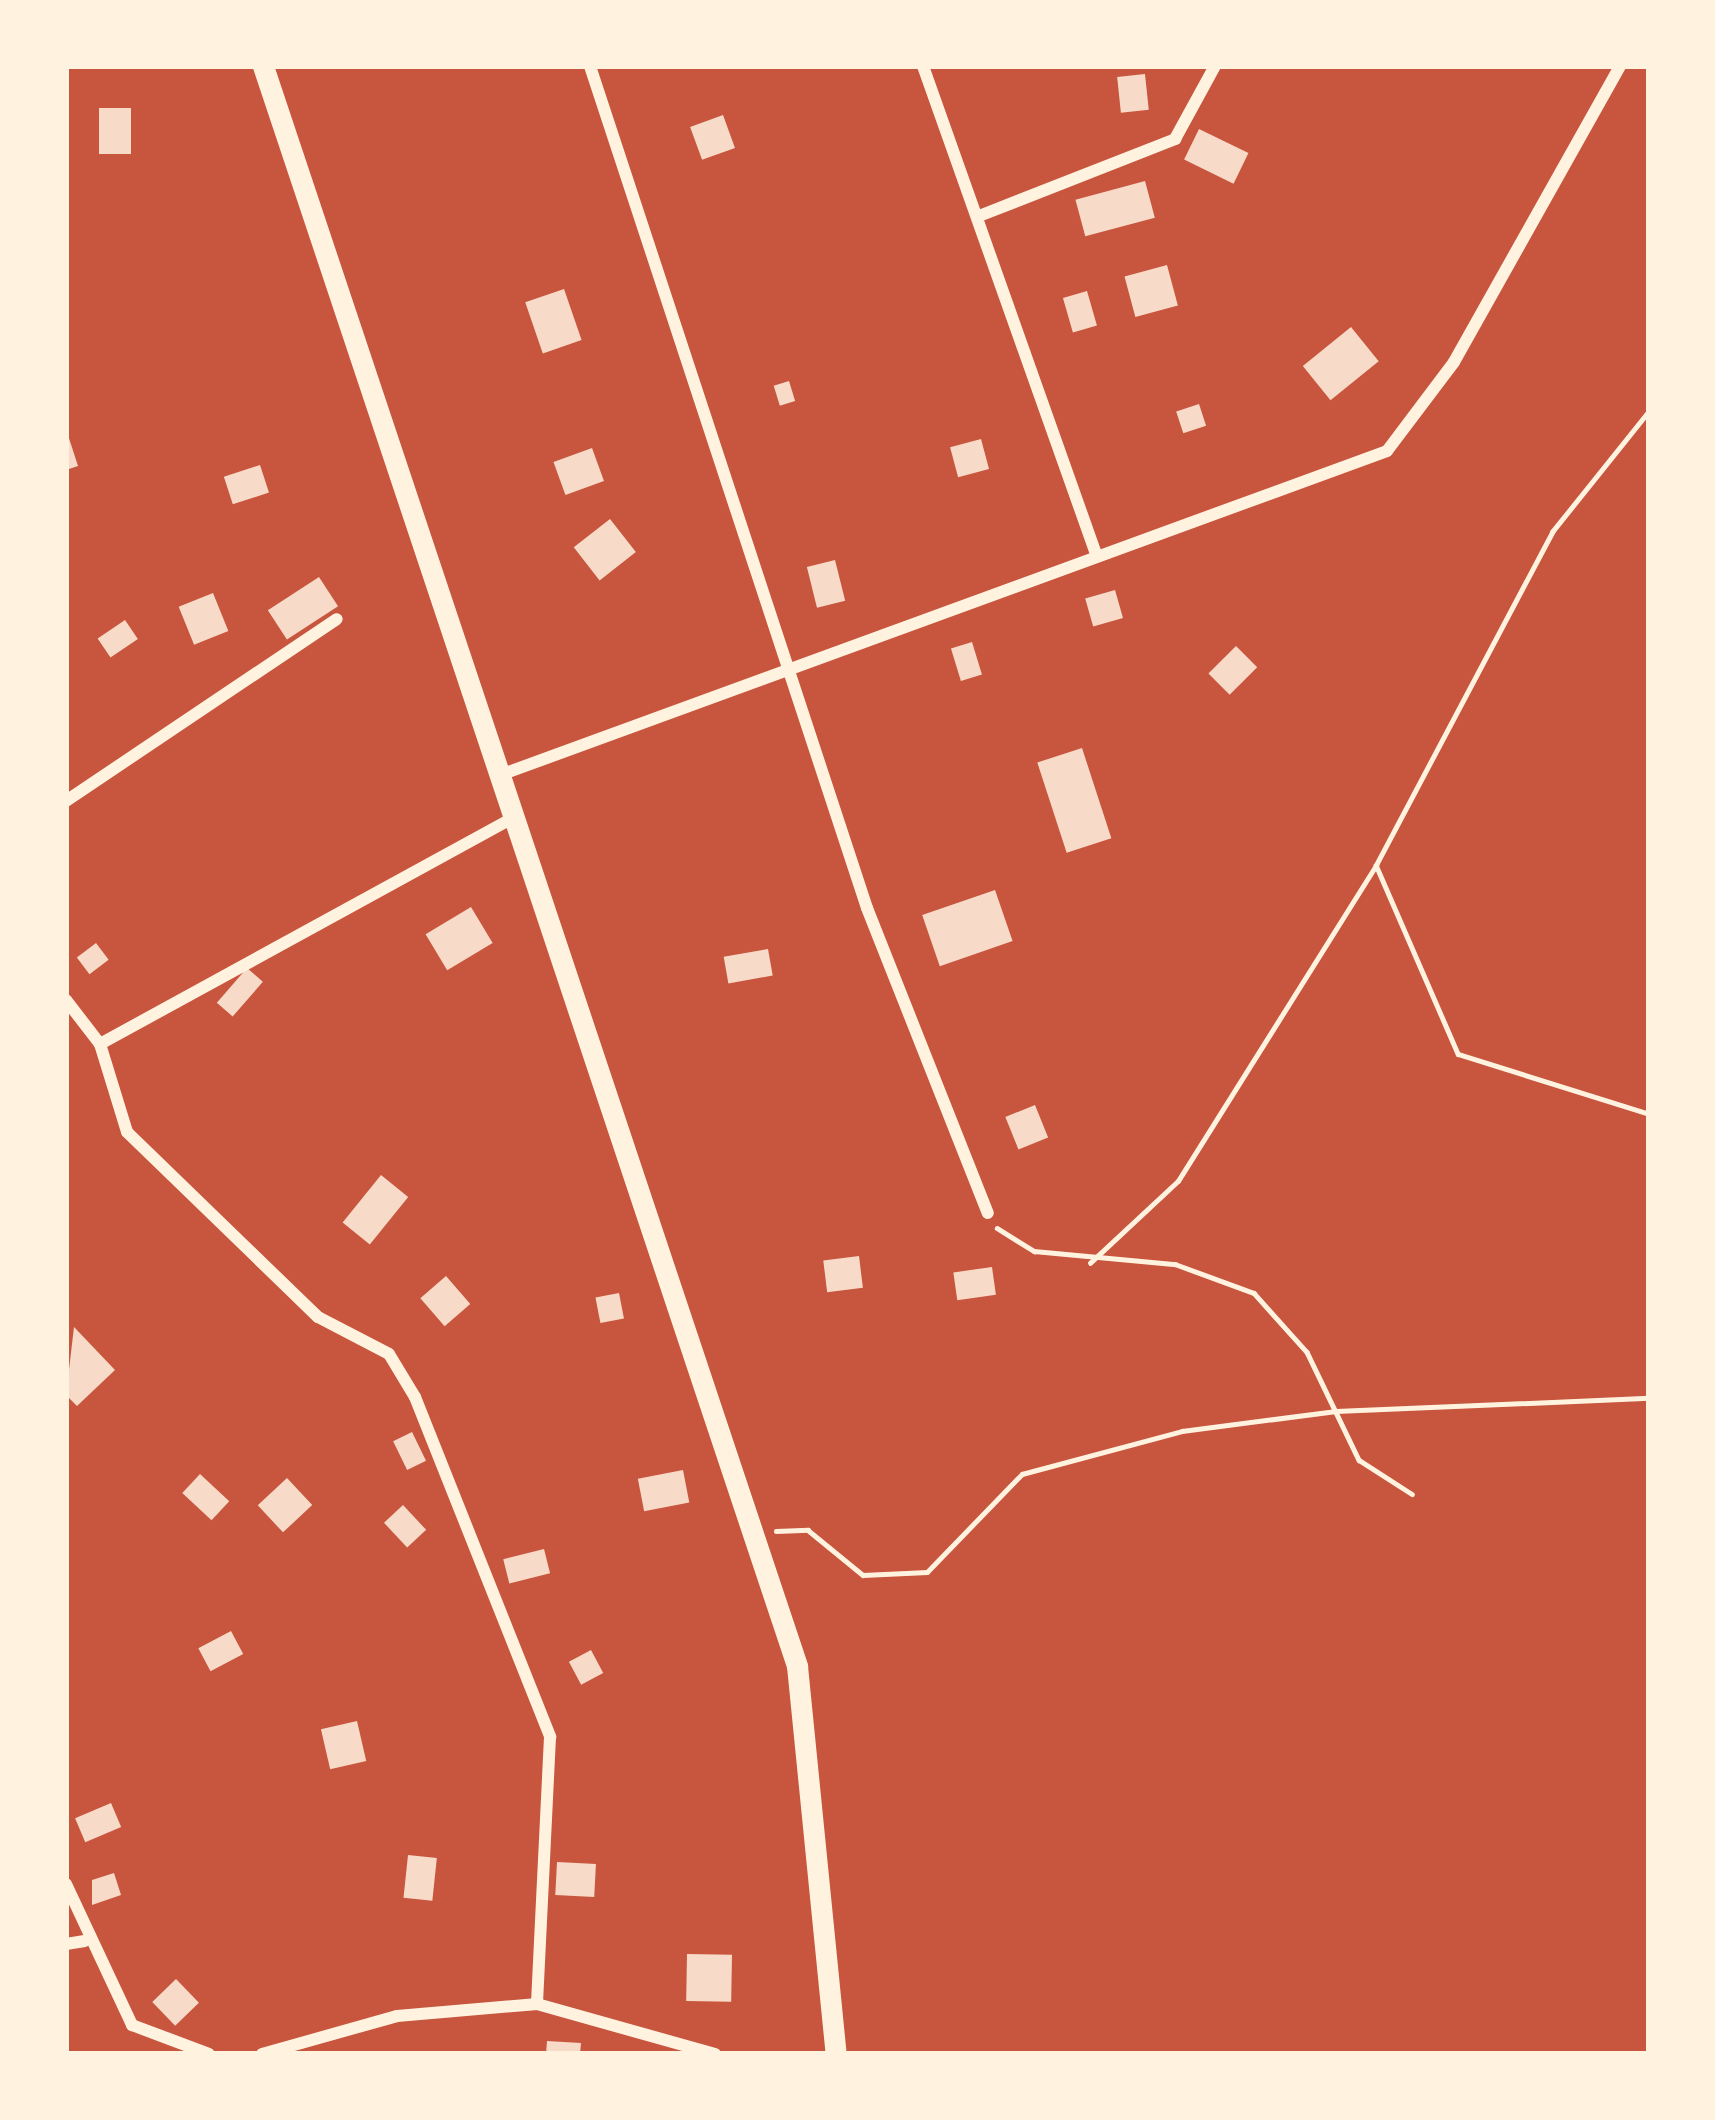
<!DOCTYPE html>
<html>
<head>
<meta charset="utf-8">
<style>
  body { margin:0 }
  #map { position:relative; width:1715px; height:2120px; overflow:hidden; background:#c8553d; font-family:"Open Sans",sans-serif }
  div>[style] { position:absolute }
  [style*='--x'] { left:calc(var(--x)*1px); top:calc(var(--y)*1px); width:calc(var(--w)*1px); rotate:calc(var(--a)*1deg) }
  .building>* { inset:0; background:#f7dbc8; transform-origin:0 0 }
  .path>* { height:4.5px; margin:-2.25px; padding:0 2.25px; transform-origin:2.25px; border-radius:2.25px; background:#fff3e0 }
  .minor>* { height:12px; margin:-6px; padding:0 6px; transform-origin:6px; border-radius:6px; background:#fff3e0 }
  .secondary>* { height:21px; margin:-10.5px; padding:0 10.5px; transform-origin:10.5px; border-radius:10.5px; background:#fff3e0 }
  span { translate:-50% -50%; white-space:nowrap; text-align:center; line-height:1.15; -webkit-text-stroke:12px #fff3e0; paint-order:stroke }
  .frame { position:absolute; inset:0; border:69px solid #fff3e0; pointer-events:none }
</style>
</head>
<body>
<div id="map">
  <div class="building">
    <i style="left:1145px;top:74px;width:36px;height:28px;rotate:84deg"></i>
    <i style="left:99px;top:108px;width:32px;height:46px"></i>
    <i style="left:723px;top:115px;width:35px;height:35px;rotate:70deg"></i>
    <i style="left:1199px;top:129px;width:55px;height:34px;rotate:26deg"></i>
    <i style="left:1145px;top:181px;width:38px;height:72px;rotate:75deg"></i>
    <i style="left:1167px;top:265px;width:42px;height:44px;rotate:75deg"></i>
    <i style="left:564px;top:289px;width:54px;height:41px;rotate:71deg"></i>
    <i style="left:1087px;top:291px;width:36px;height:25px;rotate:74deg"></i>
    <i style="left:1351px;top:327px;width:44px;height:62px;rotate:51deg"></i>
    <i style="left:789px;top:381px;width:21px;height:16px;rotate:73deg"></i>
    <i style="left:1199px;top:404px;width:23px;height:24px;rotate:72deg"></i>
    <i style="clip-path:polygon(66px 429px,78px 466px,66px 470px)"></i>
    <i style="left:981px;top:439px;width:31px;height:32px;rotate:75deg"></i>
    <i style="left:592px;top:448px;width:35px;height:41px;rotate:70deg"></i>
    <i style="left:260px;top:465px;width:29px;height:38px;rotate:72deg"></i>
    <i style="left:610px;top:519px;width:42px;height:46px;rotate:52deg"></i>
    <i style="left:835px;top:560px;width:42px;height:29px;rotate:76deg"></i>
    <i style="left:319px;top:577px;width:35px;height:61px;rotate:57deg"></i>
    <i style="left:1115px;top:590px;width:29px;height:31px;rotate:74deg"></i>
    <i style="left:213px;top:593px;width:41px;height:37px;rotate:68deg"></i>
    <i style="left:125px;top:620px;width:23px;height:33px;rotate:56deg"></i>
    <i style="left:972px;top:642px;width:34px;height:22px;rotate:73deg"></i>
    <i style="left:1236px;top:646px;width:30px;height:39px;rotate:45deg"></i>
    <i style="left:1082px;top:748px;width:95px;height:47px;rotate:72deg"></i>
    <i style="left:995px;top:890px;width:54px;height:77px;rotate:71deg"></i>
    <i style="left:471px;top:907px;width:42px;height:53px;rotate:59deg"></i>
    <i style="left:96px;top:943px;width:21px;height:24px;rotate:53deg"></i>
    <i style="left:768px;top:949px;width:27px;height:45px;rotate:80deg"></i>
    <i style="left:247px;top:968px;width:21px;height:46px;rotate:41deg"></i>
    <i style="left:1035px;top:1105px;width:35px;height:32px;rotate:68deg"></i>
    <i style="left:381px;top:1175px;width:35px;height:61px;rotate:39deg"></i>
    <i style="left:859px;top:1256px;width:32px;height:36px;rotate:83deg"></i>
    <i style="left:992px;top:1267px;width:28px;height:39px;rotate:82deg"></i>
    <i style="left:446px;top:1276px;width:37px;height:34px;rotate:49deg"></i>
    <i style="left:619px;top:1293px;width:26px;height:24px;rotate:79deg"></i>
    <i style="clip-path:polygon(74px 1327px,115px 1370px,77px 1406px,66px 1395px)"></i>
    <i style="left:412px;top:1432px;width:32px;height:21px;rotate:64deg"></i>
    <i style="left:683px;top:1470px;width:33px;height:46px;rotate:79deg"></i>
    <i style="left:200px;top:1474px;width:40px;height:26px;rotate:43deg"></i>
    <i style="left:287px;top:1478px;width:37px;height:40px;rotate:47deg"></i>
    <i style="left:403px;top:1505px;width:34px;height:26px;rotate:47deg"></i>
    <i style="left:544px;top:1549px;width:25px;height:42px;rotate:76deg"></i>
    <i style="left:231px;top:1631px;width:26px;height:37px;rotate:62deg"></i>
    <i style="left:591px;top:1650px;width:26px;height:25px;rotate:62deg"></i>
    <i style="left:357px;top:1721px;width:41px;height:37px;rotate:77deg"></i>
    <i style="left:111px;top:1803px;width:26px;height:39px;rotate:67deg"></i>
    <i style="left:408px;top:1855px;width:29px;height:43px;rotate:6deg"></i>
    <i style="left:557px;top:1862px;width:39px;height:33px;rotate:3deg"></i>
    <i style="clip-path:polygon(114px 1873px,121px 1895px,92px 1905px,92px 1880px)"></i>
    <i style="left:687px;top:1954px;width:45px;height:47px;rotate:1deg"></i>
    <i style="left:176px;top:1979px;width:33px;height:33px;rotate:46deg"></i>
    <i style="clip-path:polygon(547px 2041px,581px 2043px,580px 2054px,546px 2054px)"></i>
  </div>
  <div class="path">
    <i style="--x:1376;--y:865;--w:206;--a:66.5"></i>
    <i style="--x:1458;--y:1054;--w:200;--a:17.4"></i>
    <i style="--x:997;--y:1228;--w:44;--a:31.9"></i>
    <i style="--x:1034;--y:1251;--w:142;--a:5.3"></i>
    <i style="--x:1175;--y:1264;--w:84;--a:20.2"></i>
    <i style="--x:1254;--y:1293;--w:79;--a:48.1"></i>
    <i style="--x:1307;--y:1352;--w:120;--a:64.3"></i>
    <i style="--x:1359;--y:1460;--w:63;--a:32.7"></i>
    <i style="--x:1090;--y:1263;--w:120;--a:-43"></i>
    <i style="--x:1178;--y:1181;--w:373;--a:-57.9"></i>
    <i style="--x:1376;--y:865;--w:377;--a:-62.1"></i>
    <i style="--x:1552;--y:532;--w:155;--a:-51.3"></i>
    <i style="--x:776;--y:1531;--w:32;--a:-2"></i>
    <i style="--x:808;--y:1530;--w:71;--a:39.3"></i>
    <i style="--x:863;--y:1575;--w:64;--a:-2.7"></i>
    <i style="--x:927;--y:1572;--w:136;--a:-45.9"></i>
    <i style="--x:1022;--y:1474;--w:166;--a:-15"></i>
    <i style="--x:1182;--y:1431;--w:155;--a:-7.4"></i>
    <i style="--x:1336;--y:1411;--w:313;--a:-2.4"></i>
  </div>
  <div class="minor">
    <i style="--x:590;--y:66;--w:886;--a:71.79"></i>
    <i style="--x:867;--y:908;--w:328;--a:68.4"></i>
    <i style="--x:923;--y:66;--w:518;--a:70.48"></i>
    <i style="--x:979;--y:216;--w:211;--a:-21.4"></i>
    <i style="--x:1175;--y:139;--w:83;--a:-61.3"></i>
    <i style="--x:503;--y:774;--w:941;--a:-20.07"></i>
    <i style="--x:1387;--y:451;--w:111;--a:-53"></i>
    <i style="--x:1454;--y:362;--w:339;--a:-60.7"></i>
    <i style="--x:66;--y:801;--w:326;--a:-33.9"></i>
    <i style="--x:66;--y:1000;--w:56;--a:52.3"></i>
    <i style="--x:100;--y:1044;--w:92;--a:72.9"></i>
    <i style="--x:127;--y:1132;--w:266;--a:44.1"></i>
    <i style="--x:318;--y:1317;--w:80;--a:27.5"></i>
    <i style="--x:389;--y:1354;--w:50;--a:58.8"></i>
    <i style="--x:415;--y:1397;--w:366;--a:68.3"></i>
    <i style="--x:550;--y:1737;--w:267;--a:92.8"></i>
    <i style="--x:100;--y:1044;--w:473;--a:-28.7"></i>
    <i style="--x:66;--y:1884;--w:156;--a:64.9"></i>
    <i style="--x:132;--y:2025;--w:82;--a:20.6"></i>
    <i style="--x:66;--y:1944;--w:19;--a:-9"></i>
    <i style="--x:262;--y:2054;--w:140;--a:-15.7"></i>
    <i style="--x:397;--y:2016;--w:141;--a:-4.9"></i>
    <i style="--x:537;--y:2004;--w:185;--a:15.7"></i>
  </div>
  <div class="secondary">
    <i style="--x:263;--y:66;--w:1687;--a:71.54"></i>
    <i style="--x:797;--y:1666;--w:390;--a:84.3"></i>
  </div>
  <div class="frame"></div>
</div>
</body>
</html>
